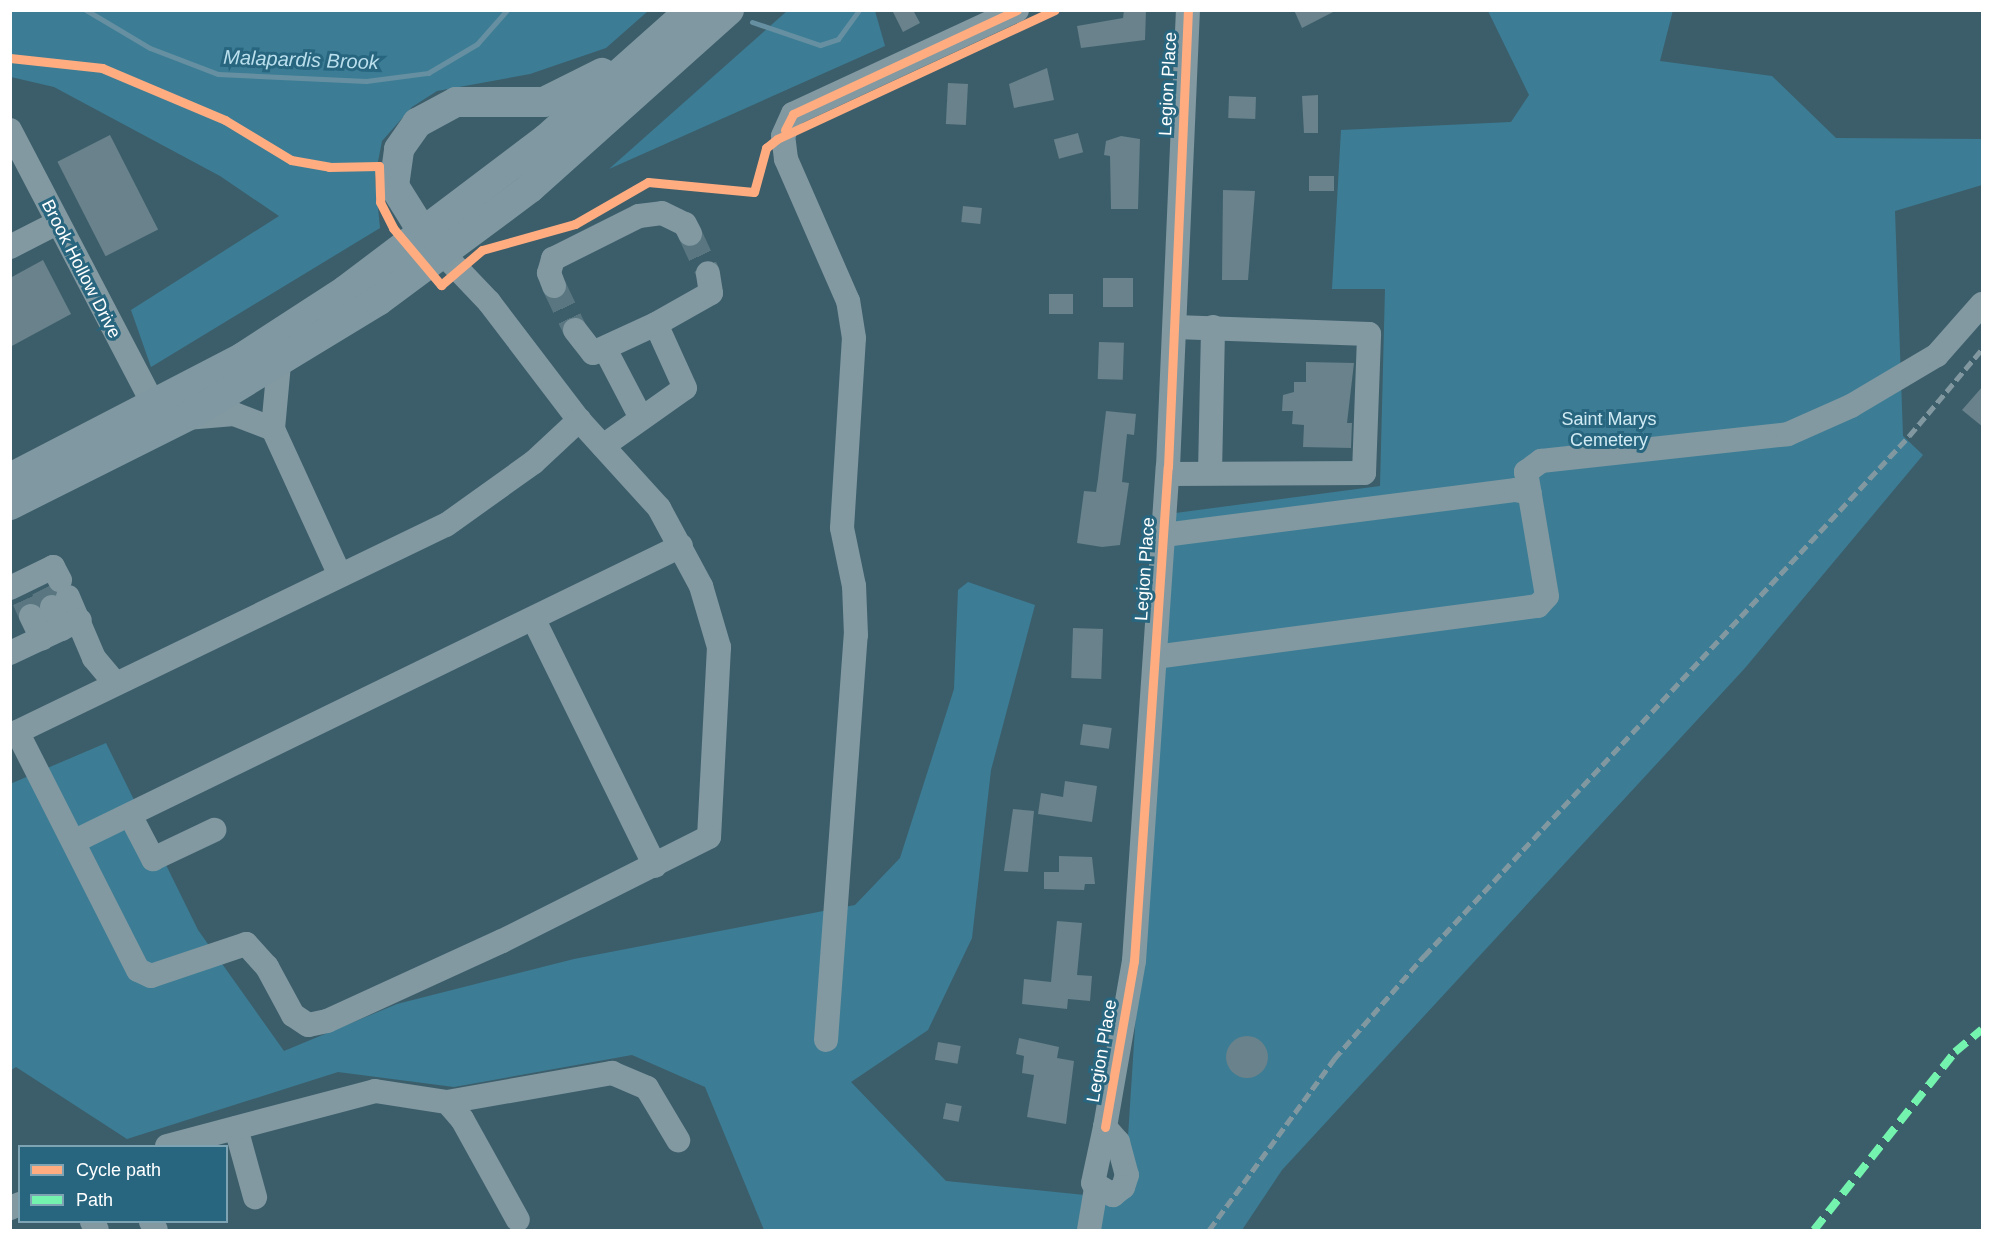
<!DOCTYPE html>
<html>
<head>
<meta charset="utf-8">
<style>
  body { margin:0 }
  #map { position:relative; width:1993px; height:1241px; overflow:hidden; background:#3c5e6b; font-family:Helvetica,sans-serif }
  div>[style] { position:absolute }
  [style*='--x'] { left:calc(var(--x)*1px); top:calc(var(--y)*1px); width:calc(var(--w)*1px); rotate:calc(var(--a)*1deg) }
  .green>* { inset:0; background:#3c7d95 }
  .stream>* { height:5px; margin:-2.5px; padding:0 2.5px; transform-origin:2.5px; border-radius:2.5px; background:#6690a1 }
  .building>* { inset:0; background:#69828b; transform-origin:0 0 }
  .round { border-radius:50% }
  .minor-tunnel>* { height:24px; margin-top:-12px; transform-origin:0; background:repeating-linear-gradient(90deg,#597681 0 24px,transparent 0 36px) }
  .minor>* { height:24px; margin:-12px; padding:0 12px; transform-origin:12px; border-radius:12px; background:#8299a1 }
  .major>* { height:30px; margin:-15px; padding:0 15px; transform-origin:15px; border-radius:15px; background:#8098a1 }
  .rail>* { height:4.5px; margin-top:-2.25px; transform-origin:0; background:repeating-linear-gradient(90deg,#8298a1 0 10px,transparent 0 14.5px) }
  .quiet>* { height:8px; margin-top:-4px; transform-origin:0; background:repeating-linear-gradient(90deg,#73f3ae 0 15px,transparent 0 23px) }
  .cycleway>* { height:9px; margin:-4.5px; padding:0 4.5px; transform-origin:4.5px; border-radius:4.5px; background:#ffac80 }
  span { translate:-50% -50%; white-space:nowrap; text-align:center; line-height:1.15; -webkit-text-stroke:6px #28667f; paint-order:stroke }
  .street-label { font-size:18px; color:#fff }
  .park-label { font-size:18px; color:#d1ebf4 }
  .water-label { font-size:20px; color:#badfed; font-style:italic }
  .frame { position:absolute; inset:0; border:12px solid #fff; pointer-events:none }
  .legend { position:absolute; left:18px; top:1145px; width:210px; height:78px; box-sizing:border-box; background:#28667f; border:2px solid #7ea3b2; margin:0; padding:8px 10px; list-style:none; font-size:18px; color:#fff }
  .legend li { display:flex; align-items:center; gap:12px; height:30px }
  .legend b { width:30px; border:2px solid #7ea3b2 }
</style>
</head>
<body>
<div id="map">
  <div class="green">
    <i style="clip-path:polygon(1673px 10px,1660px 61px,1772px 76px,1836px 138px,1982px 139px,1982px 185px,1895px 211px,1903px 436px,1923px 455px,1745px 668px,1282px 1170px,1242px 1230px,764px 1230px,705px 1087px,632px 1055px,454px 1087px,338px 1072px,127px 1139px,16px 1067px,11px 1070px,10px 784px,106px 743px,198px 930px,284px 1051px,397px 1004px,574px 959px,855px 905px,900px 858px,954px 689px,958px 590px,968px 582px,1035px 605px,991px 770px,972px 938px,928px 1030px,851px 1082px,946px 1181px,1124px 1199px,1168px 514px,1380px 486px,1385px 289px,1332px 289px,1341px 130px,1511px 122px,1529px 95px,1488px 11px)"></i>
    <i style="clip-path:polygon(11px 11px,648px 11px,606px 48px,530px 74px,437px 91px,412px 107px,382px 141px,375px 177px,380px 228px,151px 367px,131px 310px,279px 216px,220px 176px,54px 87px,11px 77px)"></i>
    <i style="clip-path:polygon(787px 11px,875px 11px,885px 46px,609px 169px)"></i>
  </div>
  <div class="stream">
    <i style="--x:86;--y:10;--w:74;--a:30.7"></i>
    <i style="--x:150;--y:48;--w:73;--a:20.9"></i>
    <i style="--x:218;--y:74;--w:148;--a:2.7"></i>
    <i style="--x:366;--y:81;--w:63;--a:-7.4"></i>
    <i style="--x:428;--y:73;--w:57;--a:-30.6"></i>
    <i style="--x:477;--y:44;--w:45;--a:-48.6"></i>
    <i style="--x:752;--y:22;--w:72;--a:18.7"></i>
    <i style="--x:820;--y:45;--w:19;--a:-18"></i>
    <i style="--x:838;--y:39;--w:36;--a:-54"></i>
  </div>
  <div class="building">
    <i style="clip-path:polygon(892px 10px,913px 10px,920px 23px,903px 32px)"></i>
    <i style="clip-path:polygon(1124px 10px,1146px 10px,1145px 40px,1081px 48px,1077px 26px,1123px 18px)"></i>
    <i style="clip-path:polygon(1294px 10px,1337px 10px,1302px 28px)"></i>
    <i style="clip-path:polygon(1047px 68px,1054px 100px,1014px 108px,1009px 84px)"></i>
    <i style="left:948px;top:83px;width:20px;height:41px;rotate:3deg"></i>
    <i style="clip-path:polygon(1318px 95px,1318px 133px,1304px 133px,1302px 96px)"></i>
    <i style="left:1229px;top:96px;width:27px;height:22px;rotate:2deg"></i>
    <i style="left:1078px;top:133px;width:20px;height:25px;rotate:75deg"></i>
    <i style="left:110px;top:135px;width:106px;height:59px;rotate:63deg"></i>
    <i style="clip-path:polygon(1121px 136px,1140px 139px,1138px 209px,1111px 209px,1110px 156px,1104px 155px,1106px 141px)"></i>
    <i style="left:1309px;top:176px;width:25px;height:15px"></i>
    <i style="clip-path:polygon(1223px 190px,1255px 191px,1248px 280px,1222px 280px)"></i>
    <i style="left:963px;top:206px;width:19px;height:16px;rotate:6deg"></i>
    <i style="clip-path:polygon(43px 260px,71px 314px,10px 347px,10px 278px)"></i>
    <i style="left:1133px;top:278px;width:29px;height:30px;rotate:90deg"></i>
    <i style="left:1073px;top:294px;width:20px;height:24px;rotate:90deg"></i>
    <i style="left:1099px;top:342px;width:25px;height:37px;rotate:2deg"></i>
    <i style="clip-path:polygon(1306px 362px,1354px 363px,1347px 423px,1352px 423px,1351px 448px,1303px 447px,1304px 425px,1292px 424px,1293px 411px,1282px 411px,1283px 395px,1294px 392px,1294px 382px,1306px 382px)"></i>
    <i style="clip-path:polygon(1983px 386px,1983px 427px,1962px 410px)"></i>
    <i style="clip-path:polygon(1106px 411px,1136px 414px,1134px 435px,1127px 434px,1122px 482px,1129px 483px,1120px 545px,1102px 547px,1077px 543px,1084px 491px,1096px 492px,1098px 479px)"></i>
    <i style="left:1073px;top:628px;width:30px;height:50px;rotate:2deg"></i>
    <i style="left:1083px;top:724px;width:29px;height:21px;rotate:8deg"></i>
    <i style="clip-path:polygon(1065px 781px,1097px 786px,1092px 822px,1038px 814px,1041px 793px,1063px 797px)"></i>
    <i style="clip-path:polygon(1013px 809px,1034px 811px,1028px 872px,1004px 871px)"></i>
    <i style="clip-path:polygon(1059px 856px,1092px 857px,1095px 884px,1085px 884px,1084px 890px,1044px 889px,1044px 872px,1059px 872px)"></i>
    <i style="clip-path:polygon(1057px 921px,1082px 923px,1077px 975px,1092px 976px,1090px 1001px,1068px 999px,1067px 1009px,1022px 1004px,1024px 979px,1051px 982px)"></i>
    <i class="round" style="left:1226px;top:1036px;width:42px;height:42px"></i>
    <i style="clip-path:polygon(1019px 1038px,1059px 1047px,1057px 1058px,1074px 1061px,1066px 1124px,1027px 1117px,1034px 1075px,1022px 1073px,1024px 1056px,1016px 1054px)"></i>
    <i style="left:938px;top:1042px;width:23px;height:18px;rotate:10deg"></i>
    <i style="left:946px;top:1103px;width:16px;height:16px;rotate:11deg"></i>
  </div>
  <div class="minor-tunnel">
    <i style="--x:690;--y:234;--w:43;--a:65.2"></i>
    <i style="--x:554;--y:286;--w:49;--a:64.5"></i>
    <i style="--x:43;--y:589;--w:20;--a:63"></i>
    <i style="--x:24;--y:600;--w:17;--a:66"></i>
  </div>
  <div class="minor">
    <i style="--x:10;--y:130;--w:311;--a:62.4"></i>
    <i style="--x:430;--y:240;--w:86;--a:46.4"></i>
    <i style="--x:489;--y:302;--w:148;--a:52.7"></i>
    <i style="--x:10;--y:247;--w:53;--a:-27.1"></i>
    <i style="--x:554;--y:286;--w:14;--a:-111"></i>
    <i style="--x:549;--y:273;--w:15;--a:-74"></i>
    <i style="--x:553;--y:259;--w:96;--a:-26.6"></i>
    <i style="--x:639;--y:216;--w:23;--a:-7"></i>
    <i style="--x:662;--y:213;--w:25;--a:26"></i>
    <i style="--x:685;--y:224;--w:11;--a:63"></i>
    <i style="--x:575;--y:330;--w:29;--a:52"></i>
    <i style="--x:593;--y:353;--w:69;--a:-24.7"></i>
    <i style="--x:605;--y:349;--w:78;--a:62.4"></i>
    <i style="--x:279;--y:364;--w:65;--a:95.3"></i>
    <i style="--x:273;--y:429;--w:158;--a:65.4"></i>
    <i style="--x:186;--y:418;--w:48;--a:-4.8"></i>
    <i style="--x:234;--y:414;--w:42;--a:21"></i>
    <i style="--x:579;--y:420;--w:119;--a:47.7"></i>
    <i style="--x:659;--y:508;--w:89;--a:61.7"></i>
    <i style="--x:701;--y:586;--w:64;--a:73.6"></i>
    <i style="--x:719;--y:647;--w:190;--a:93"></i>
    <i style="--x:709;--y:837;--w:232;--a:153.3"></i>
    <i style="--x:502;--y:941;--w:192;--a:155.4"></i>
    <i style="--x:327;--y:1021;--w:19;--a:168"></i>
    <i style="--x:308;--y:1025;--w:18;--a:-146"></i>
    <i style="--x:293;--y:1015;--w:55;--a:-118.4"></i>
    <i style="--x:267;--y:967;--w:31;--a:-132"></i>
    <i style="--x:246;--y:944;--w:100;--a:161.4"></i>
    <i style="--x:151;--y:976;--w:14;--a:-155"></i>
    <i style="--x:138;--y:970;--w:267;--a:-116.9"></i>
    <i style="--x:17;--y:732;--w:476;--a:-25.8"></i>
    <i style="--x:446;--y:525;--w:108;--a:-35.6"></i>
    <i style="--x:534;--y:462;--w:62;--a:-43"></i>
    <i style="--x:603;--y:446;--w:100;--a:-35.3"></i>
    <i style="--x:685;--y:388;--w:70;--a:-114.4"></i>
    <i style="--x:656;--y:324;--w:63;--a:-29.4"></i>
    <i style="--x:711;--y:293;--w:20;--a:-99"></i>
    <i style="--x:1210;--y:473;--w:146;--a:-88.8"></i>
    <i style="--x:1168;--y:474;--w:196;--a:-0.3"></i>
    <i style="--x:1364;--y:473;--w:139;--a:-87.9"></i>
    <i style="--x:1369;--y:334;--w:194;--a:-177.9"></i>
    <i style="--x:1164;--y:535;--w:355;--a:-7.3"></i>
    <i style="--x:1516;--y:490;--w:14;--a:12"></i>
    <i style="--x:10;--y:588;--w:48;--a:-26"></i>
    <i style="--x:53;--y:567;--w:15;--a:62"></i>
    <i style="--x:68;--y:597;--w:66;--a:66.9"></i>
    <i style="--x:94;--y:658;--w:31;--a:50"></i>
    <i style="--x:52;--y:607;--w:24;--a:66"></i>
    <i style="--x:31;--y:616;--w:25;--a:64"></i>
    <i style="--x:534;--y:620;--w:274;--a:63.8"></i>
    <i style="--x:10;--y:653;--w:77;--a:-25.2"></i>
    <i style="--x:1155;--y:657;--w:386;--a:-7.6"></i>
    <i style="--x:1538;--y:606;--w:13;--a:-48"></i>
    <i style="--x:1547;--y:596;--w:126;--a:-99.6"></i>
    <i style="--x:1526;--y:472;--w:19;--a:-36"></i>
    <i style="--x:1541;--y:461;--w:248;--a:-6.2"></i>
    <i style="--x:1788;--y:434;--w:69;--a:-24"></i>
    <i style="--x:1851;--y:406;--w:100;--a:-30.7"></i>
    <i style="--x:1937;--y:355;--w:68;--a:-48.6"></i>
    <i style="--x:130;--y:815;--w:50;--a:62.4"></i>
    <i style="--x:153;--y:859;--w:68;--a:-25.4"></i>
    <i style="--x:75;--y:841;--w:674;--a:-25.96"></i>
    <i style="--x:826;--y:1040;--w:406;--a:-85.8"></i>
    <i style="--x:856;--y:635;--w:49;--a:-92.3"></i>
    <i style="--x:854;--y:586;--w:59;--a:-101.7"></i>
    <i style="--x:842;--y:528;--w:190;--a:-86.4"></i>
    <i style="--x:854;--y:338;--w:37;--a:-99"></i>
    <i style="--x:848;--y:301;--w:155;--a:-113.6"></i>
    <i style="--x:786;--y:159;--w:23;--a:-97"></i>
    <i style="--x:783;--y:136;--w:24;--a:-66"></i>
    <i style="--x:793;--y:114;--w:247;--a:-24.9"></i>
    <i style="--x:447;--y:1102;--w:23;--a:49"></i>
    <i style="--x:462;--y:1119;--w:115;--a:61"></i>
    <i style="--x:1105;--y:1127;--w:169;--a:-80.1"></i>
    <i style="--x:1134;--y:961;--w:495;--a:-86.1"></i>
    <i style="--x:1168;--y:467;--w:457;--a:-87.5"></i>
    <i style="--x:1105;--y:1127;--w:20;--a:49"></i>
    <i style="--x:1118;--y:1142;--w:34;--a:75"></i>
    <i style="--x:1127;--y:1175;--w:13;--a:108"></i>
    <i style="--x:1123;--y:1187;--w:13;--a:141"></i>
    <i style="--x:1113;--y:1195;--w:23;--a:-149"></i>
    <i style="--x:1093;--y:1183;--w:57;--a:-77.9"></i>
    <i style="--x:236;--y:1128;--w:72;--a:74.6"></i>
    <i style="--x:167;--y:1146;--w:215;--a:-14.8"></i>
    <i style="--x:375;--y:1091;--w:73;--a:8.7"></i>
    <i style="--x:447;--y:1102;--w:168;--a:-10"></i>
    <i style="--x:612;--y:1073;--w:38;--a:23"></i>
    <i style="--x:647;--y:1088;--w:61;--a:59.2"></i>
    <i style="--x:10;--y:1208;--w:11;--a:-22"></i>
    <i style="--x:92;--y:1222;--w:9;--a:58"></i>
    <i style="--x:151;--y:1222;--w:9;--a:58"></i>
    <i style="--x:1089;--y:1230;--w:43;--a:-80.5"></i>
  </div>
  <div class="major">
    <i style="--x:424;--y:234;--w:57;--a:-122"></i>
    <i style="--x:394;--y:186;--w:37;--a:-82"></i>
    <i style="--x:399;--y:149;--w:32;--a:-55"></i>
    <i style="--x:417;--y:123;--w:44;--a:-28.3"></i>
    <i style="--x:456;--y:102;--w:88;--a:0"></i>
    <i style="--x:544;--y:102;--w:65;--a:-26.6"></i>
    <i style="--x:10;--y:478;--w:263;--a:-27.4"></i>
    <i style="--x:243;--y:357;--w:123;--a:-33"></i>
    <i style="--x:346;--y:290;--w:251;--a:-37.1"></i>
    <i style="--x:546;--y:139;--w:194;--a:-41.7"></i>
    <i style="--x:10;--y:505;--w:203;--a:-26.6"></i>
    <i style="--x:192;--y:414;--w:218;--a:-31.3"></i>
    <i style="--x:378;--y:301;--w:189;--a:-36.6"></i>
    <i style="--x:530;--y:188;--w:267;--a:-41.8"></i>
  </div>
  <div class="rail">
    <i style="--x:1209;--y:1230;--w:212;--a:-53.8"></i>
    <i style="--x:1334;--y:1059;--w:137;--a:-48.9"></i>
    <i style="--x:1424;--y:956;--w:711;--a:-46.99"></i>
    <i style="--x:1909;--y:436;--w:114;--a:-50"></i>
  </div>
  <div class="quiet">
    <i style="--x:1814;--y:1230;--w:227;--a:-51.6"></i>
    <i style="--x:1955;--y:1052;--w:35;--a:-40"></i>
  </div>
  <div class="cycleway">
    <i style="--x:10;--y:58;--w:93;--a:6.2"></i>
    <i style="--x:102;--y:68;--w:134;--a:22.9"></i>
    <i style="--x:225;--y:120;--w:77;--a:31.2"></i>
    <i style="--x:291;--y:160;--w:39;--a:10"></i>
    <i style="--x:329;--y:167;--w:50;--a:-1.1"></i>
    <i style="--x:379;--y:166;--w:36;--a:88"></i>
    <i style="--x:380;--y:202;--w:29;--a:63"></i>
    <i style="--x:393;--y:228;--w:75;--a:49.9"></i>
    <i style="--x:441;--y:285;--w:54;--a:-40.5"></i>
    <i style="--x:482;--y:250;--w:97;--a:-15.6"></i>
    <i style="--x:575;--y:224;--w:84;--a:-29.9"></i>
    <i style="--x:648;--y:182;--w:106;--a:5.4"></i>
    <i style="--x:754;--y:192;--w:46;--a:-74.7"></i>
    <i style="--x:766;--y:148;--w:14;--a:-39"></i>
    <i style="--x:777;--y:139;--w:306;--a:-24.9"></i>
    <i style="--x:785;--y:130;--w:18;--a:-63"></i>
    <i style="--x:793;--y:114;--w:247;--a:-24.9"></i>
    <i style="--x:1105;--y:1127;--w:169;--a:-80.1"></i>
    <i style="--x:1134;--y:961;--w:495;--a:-86.1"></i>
    <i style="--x:1168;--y:467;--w:457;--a:-87.5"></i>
  </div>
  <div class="street-label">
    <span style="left:1168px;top:84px;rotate:-87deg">Legion Place</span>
    <span style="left:81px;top:269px;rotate:63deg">Brook Hollow Drive</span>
    <span style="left:1145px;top:569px;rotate:-86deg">Legion Place</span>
    <span style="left:1102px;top:1051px;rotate:-80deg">Legion Place</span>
  </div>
  <div class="park-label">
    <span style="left:1609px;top:430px">Saint Marys<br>Cemetery</span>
  </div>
  <div class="water-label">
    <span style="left:301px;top:60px;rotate:2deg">Malapardis Brook</span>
  </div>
  <div class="frame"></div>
  <ul class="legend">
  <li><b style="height:8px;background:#ffac80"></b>Cycle path</li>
  <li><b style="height:8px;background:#73f3ae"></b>Path</li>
  </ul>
</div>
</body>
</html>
